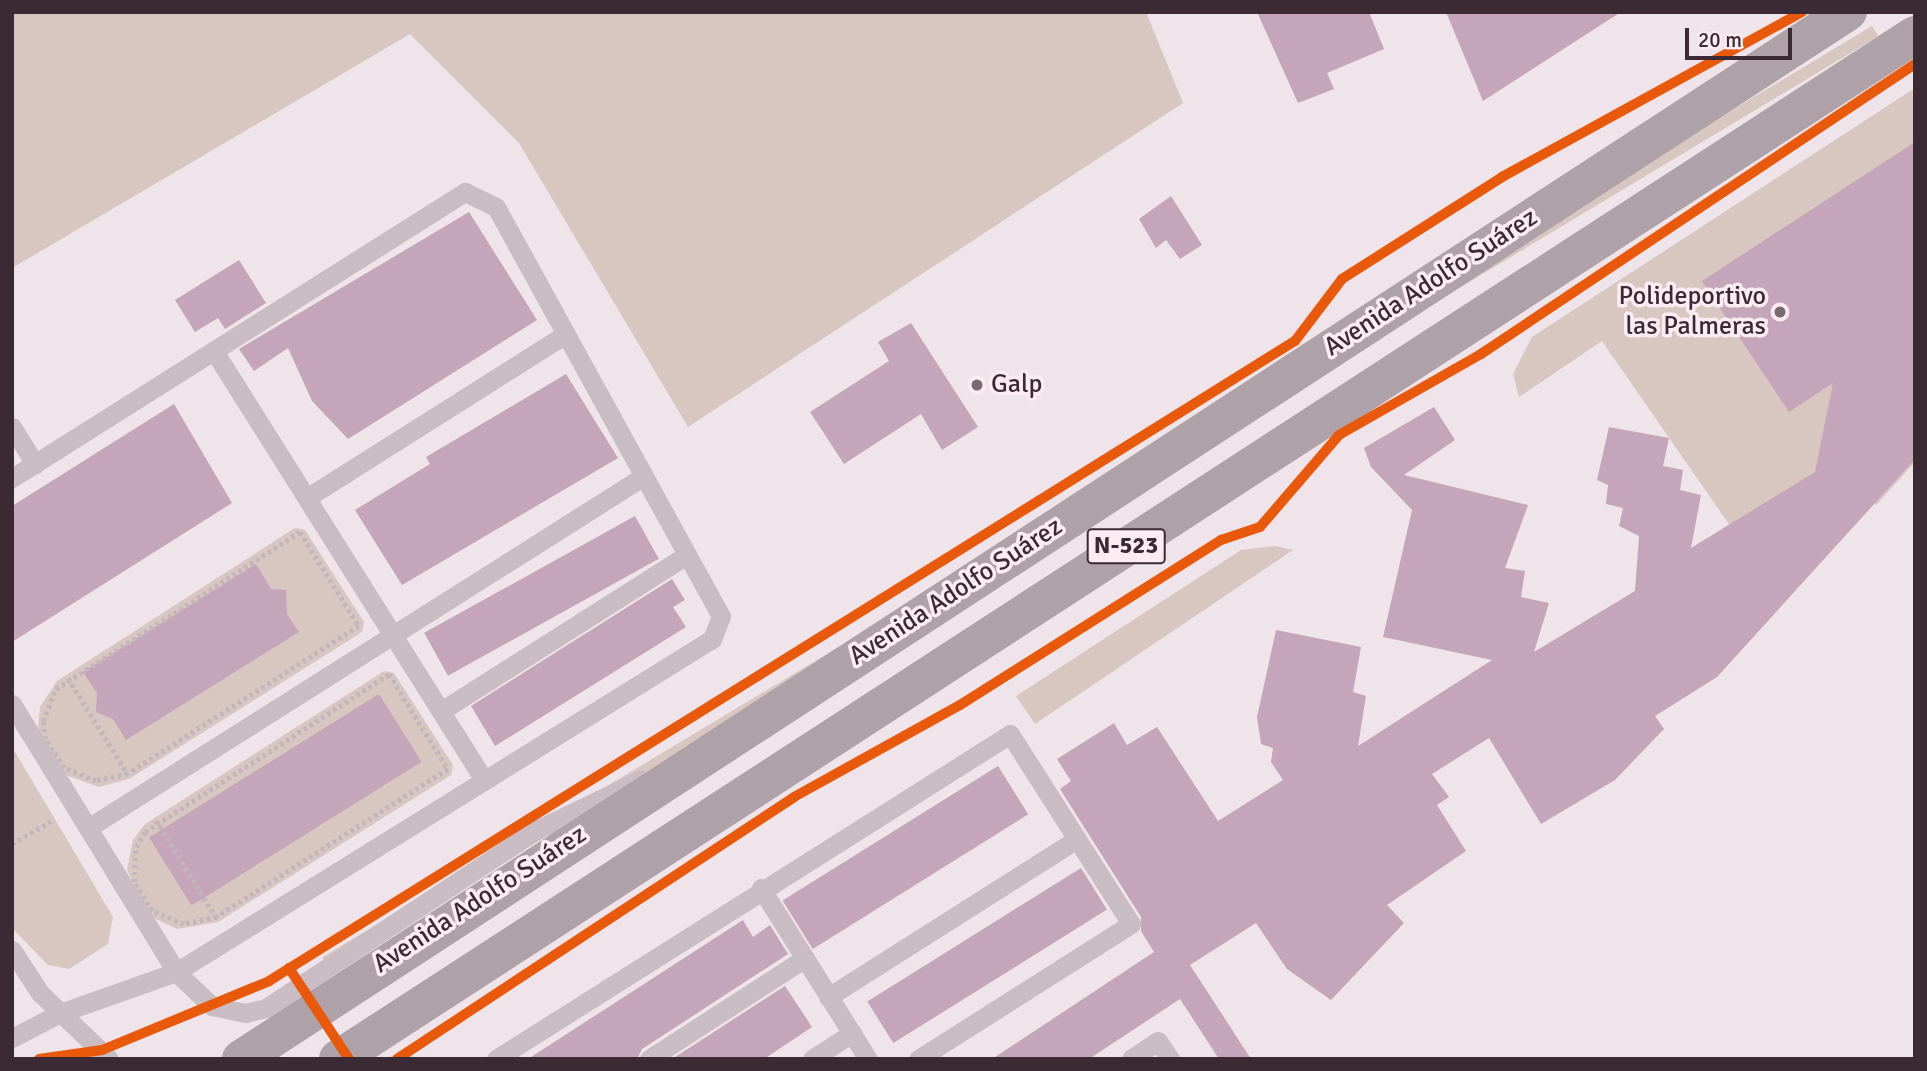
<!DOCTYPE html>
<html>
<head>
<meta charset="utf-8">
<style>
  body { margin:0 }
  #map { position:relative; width:1927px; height:1071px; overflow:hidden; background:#efe4e9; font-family:Signika,sans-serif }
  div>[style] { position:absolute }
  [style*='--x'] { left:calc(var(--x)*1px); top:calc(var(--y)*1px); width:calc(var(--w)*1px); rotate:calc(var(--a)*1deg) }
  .green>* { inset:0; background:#d8c6c0; transform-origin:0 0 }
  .building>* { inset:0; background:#c4a5b9; transform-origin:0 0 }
  .path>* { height:4.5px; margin-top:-2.25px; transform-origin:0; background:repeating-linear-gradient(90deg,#c2b5bb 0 3.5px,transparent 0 7px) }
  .service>* { height:19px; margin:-9.5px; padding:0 9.5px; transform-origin:9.5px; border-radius:9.5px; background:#c9bdc3 }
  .trunk>* { height:38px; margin:-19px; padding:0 19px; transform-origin:19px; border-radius:19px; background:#aea2a8 }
  .cycleway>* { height:10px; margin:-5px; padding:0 5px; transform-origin:5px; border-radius:5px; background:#e8590c }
  .dots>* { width:19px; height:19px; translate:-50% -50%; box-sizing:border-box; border:4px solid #fbecf2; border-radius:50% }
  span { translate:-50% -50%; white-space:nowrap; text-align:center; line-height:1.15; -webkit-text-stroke:7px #fbecf2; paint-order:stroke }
  .shield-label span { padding:2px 5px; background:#fbecf2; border:2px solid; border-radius:5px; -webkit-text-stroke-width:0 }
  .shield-label { font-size:24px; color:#3b2a34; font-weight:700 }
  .street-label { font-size:26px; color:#3b2a34 }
  .poi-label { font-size:26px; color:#3b2a34 }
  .right { translate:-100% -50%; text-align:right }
  .left { translate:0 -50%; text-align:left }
  .frame { position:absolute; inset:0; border:14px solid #3b2a34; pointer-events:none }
  .scale { position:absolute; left:1685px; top:28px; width:107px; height:32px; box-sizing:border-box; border:4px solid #3b2a34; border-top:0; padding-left:9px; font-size:21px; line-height:24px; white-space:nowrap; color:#3b2a34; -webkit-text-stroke:5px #fbecf2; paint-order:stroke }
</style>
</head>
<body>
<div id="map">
  <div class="green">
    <i style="clip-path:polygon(12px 12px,1146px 12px,1183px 103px,688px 427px,519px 143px,410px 34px,12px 268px)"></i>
    <i style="left:1872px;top:26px;width:12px;height:1808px;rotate:59deg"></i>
    <i style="clip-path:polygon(1915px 88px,1915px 462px,1876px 505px,1868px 495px,1733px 530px,1602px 341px,1519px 397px,1513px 374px,1532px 337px)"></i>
    <i style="clip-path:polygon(295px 528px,305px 530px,364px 622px,362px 632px,129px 779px,99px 787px,60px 773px,38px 727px,40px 707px,57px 681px)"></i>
    <i style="clip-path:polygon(1275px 546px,1293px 550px,1035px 724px,1016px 696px,1241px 550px)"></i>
    <i style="clip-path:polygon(384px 671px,394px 673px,453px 765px,451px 775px,218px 922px,177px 929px,149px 916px,127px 870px,133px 840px,145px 824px)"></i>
    <i style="clip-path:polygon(12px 747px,113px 917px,108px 944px,69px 969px,48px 965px,12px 928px)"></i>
  </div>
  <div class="building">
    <i style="clip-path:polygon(1257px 12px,1369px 12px,1384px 49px,1327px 73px,1334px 89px,1298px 103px)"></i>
    <i style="clip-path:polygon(1446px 12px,1621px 12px,1483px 101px)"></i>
    <i style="clip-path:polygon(1915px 142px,1915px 459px,1717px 677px,1655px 716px,1664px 729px,1615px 780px,1541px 824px,1489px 738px,1432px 774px,1449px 797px,1437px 805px,1466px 851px,1387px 905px,1404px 923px,1331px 1000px,1287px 969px,1256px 923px,1190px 965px,1251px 1059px,1219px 1059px,1180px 999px,1089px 1059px,992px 1059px,1154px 952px,1141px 931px,1141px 917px,1060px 789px,1071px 781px,1057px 759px,1114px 723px,1127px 745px,1157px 727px,1218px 821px,1283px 780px,1271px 762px,1273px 748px,1261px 744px,1257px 717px,1276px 630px,1361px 647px,1353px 692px,1366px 696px,1358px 746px,1492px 660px,1383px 637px,1412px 510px,1371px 467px,1364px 448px,1434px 407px,1455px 440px,1404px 475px,1528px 505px,1505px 568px,1525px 571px,1521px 597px,1549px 603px,1534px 652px,1635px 591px,1639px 536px,1619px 526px,1623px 508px,1606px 504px,1608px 485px,1597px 480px,1609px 427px,1669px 438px,1663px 466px,1683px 470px,1680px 490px,1701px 495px,1691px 548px,1815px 472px,1833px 383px,1789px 412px,1702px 281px)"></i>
    <i style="clip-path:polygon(1171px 196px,1202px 245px,1180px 259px,1166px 240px,1156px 248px,1139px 219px)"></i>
    <i style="clip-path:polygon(469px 212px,537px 320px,348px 439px,312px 401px,288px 348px,254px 371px,239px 349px)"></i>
    <i style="clip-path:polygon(239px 260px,266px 303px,225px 329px,218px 318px,195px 332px,175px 300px)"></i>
    <i style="clip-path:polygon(911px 323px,978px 427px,942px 450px,921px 414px,844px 464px,810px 412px,889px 361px,878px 342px)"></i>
    <i style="clip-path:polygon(566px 374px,618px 458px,402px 585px,355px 510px,430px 464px,426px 457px)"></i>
    <i style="clip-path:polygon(174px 404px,232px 503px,12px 642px,12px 506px)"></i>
    <i style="left:635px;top:516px;width:49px;height:241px;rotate:61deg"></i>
    <i style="clip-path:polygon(256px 564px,271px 589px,286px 590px,287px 614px,299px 632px,126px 740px,113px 719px,96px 712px,97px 693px,83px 672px)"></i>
    <i style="clip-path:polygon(672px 579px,685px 600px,673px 607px,686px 627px,495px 746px,471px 706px)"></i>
    <i style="left:379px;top:694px;width:80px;height:271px;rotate:58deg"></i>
    <i style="left:998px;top:766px;width:57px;height:254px;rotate:58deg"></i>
    <i style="left:1081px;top:868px;width:49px;height:252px;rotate:58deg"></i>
    <i style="clip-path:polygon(743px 920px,753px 937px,770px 925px,788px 954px,642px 1049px,637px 1059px,528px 1059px)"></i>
    <i style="clip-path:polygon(785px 986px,812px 1027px,764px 1059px,672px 1059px)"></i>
  </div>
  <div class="path">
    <i style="--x:300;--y:532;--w:111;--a:57.9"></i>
    <i style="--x:359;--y:626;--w:274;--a:147.4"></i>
    <i style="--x:128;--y:774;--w:33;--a:168"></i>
    <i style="--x:96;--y:781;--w:35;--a:-158"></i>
    <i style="--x:64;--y:768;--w:35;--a:-123"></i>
    <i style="--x:45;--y:739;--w:18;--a:-96"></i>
    <i style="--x:43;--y:721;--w:35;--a:-68"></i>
    <i style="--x:56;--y:689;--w:290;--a:-32.8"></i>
    <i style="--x:389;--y:674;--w:112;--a:58.2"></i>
    <i style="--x:448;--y:769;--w:274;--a:147.4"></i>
    <i style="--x:217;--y:917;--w:34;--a:168"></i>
    <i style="--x:184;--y:924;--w:35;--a:-158"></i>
    <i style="--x:152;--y:911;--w:34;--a:-122"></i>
    <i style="--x:134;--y:882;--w:35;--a:-87"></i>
    <i style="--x:136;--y:847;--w:17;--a:-59"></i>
    <i style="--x:145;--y:832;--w:291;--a:-32.9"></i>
    <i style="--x:68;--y:678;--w:110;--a:58.1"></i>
    <i style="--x:156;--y:820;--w:114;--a:58.3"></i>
    <i style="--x:12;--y:844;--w:45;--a:-30.5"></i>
  </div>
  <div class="service">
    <i style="--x:214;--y:351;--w:507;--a:57.81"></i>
    <i style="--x:12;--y:427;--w:44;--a:58.1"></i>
    <i style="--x:12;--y:478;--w:536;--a:-32.27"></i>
    <i style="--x:465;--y:192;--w:34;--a:26"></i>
    <i style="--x:496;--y:207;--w:467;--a:61.2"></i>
    <i style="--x:721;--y:616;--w:25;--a:111"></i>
    <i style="--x:712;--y:639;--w:631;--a:148.15"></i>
    <i style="--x:176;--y:972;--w:123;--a:160.5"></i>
    <i style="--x:60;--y:1013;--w:54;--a:152.5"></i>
    <i style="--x:308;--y:497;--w:305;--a:-32.3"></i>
    <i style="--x:12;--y:704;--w:314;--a:58.5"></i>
    <i style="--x:176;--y:972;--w:50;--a:43.4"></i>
    <i style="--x:212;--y:1006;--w:34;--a:12"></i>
    <i style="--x:245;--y:1013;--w:22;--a:-13"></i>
    <i style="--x:266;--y:1008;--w:321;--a:-33.4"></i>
    <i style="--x:534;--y:831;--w:118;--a:-25.7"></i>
    <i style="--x:441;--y:711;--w:291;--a:-32.4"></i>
    <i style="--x:88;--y:828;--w:658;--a:-32.34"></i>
    <i style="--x:761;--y:888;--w:202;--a:58"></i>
    <i style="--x:12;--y:950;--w:51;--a:56.9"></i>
    <i style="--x:40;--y:993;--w:95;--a:43.7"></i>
    <i style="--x:828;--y:997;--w:295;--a:-32.4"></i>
    <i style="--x:496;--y:1059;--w:608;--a:-32.3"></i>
    <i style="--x:1010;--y:734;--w:225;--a:57.5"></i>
    <i style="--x:1131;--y:924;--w:252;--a:147.6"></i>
    <i style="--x:649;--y:1059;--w:186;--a:-32.9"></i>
    <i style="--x:812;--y:1059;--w:48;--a:-33"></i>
    <i style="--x:1131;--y:1059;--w:32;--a:-34"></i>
    <i style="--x:1158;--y:1041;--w:22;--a:56"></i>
  </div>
  <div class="trunk">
    <i style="--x:241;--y:1059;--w:1918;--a:-33.09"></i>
    <i style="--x:338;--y:1059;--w:1880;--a:-33"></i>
  </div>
  <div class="cycleway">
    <i style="--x:289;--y:968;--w:109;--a:56.6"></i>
    <i style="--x:39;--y:1059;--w:64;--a:-8.1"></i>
    <i style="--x:102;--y:1050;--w:181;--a:-22.4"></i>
    <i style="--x:269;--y:981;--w:1209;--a:-31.96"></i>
    <i style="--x:1295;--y:341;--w:78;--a:-52.8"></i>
    <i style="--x:1342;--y:279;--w:190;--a:-32.5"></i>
    <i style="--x:1502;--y:177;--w:342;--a:-28.8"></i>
    <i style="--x:397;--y:1059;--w:476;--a:-33.4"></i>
    <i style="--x:794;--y:797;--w:190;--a:-29"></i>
    <i style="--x:960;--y:705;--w:309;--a:-32.3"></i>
    <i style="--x:1221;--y:540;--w:41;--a:-18.4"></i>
    <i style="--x:1260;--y:527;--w:121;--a:-49.3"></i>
    <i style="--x:1339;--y:435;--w:163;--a:-29.7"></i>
    <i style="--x:1481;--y:354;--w:522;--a:-33.75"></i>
  </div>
  <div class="dots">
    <i style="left:1780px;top:312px;background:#7a6b73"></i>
    <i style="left:977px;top:385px;background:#7a6b73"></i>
  </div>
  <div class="shield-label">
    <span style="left:1126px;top:546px">N-523</span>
  </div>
  <div class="street-label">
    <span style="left:1431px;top:283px;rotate:-33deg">Avenida Adolfo Suárez</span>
    <span style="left:956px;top:592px;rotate:-33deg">Avenida Adolfo Suárez</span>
    <span style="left:480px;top:900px;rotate:-33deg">Avenida Adolfo Suárez</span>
  </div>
  <div class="poi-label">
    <span class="right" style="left:1766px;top:312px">Polideportivo<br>las Palmeras</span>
    <span class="left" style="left:991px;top:385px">Galp</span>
  </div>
  <div class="frame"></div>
  <div class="scale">20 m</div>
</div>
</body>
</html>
